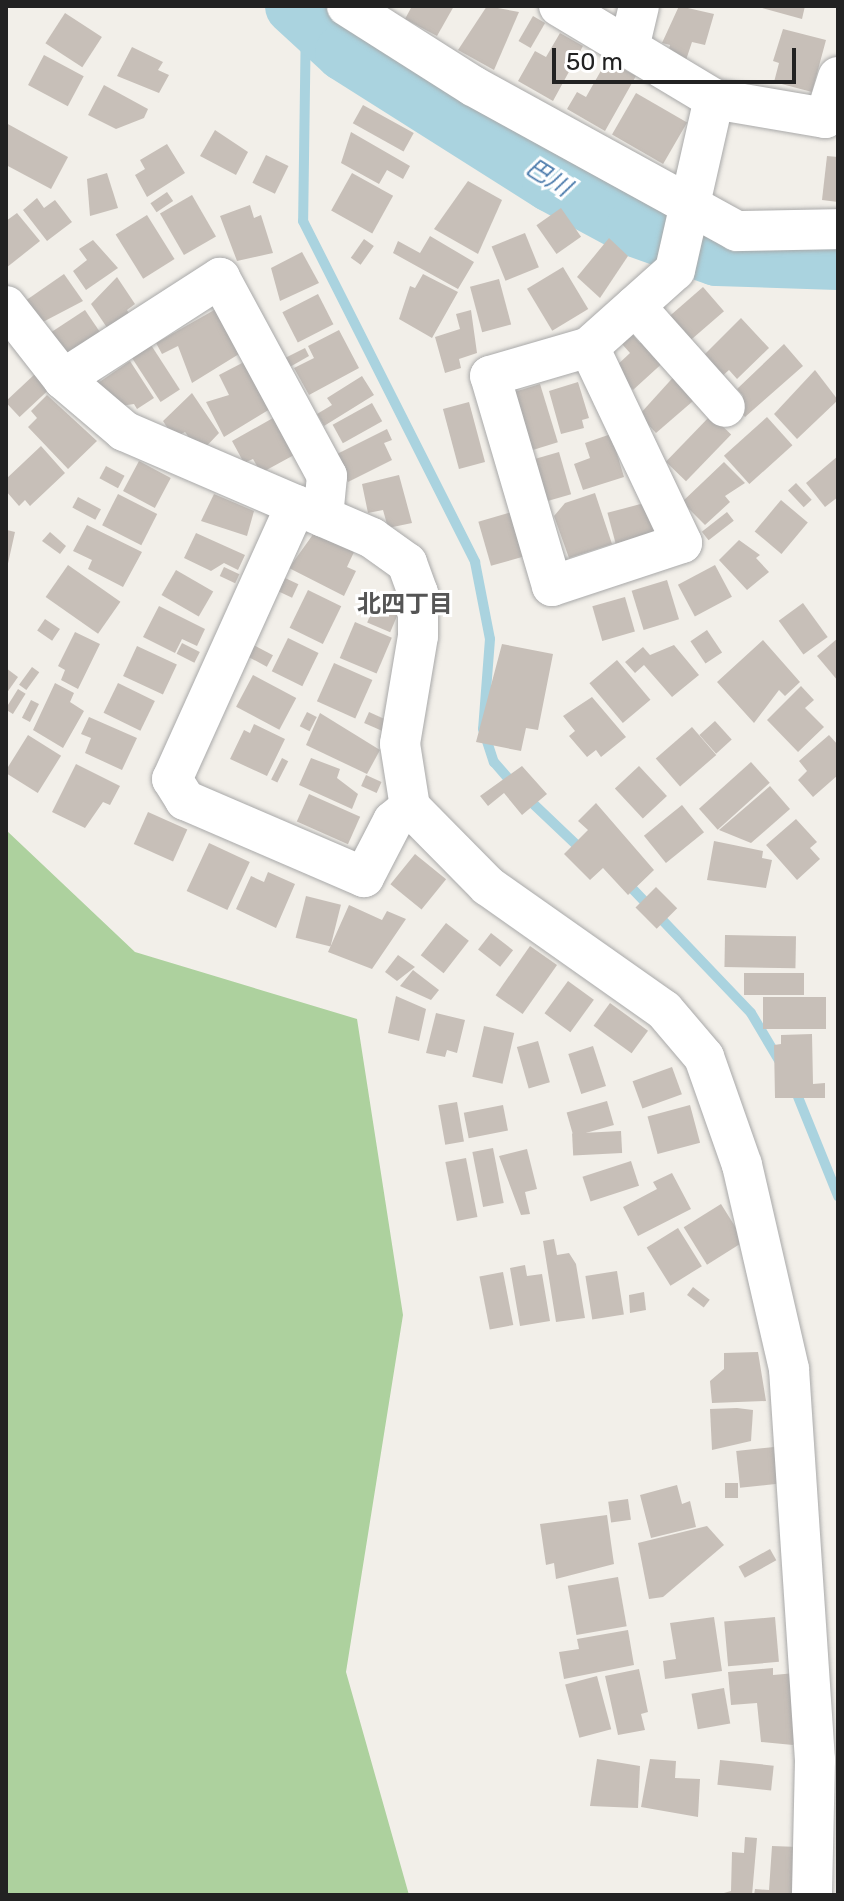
<!DOCTYPE html>
<html>
<head>
<meta charset="utf-8">
<style>
  body { margin:0 }
  #map { position:relative; width:844px; height:1901px; overflow:hidden; background:#f2efe9; font-family:Rubik,"Noto Sans JP",sans-serif }
  div>[style] { position:absolute }
  [style*='--x'] { left:calc(var(--x)*1px); top:calc(var(--y)*1px); width:calc(var(--w)*1px); rotate:calc(var(--a)*1deg) }
  .forest>* { inset:0; background:#add19e }
  .stream>* { height:10px; margin:-5px; padding:0 5px; transform-origin:5px; border-radius:5px; background:#aad3df }
  .river>* { height:58px; margin:-29px; padding:0 29px; transform-origin:29px; border-radius:29px; background:#aad3df }
  .building>* { inset:0; background:#c7bfb8; transform-origin:0 0 }
  .roads { filter:drop-shadow(0 0 2px #a9a9a9) drop-shadow(0 0 2px #a9a9a9) }
  .minor>* { height:40px; margin:-20px; padding:0 20px; transform-origin:20px; border-radius:20px; background:#fff }
  span { translate:-50% -50%; white-space:nowrap; text-align:center; line-height:1.15; -webkit-text-stroke:6px #fff; paint-order:stroke }
  .water-label { font-size:24px; color:#4a7aab; font-style:italic }
  .neighbourhood-label { font-size:24px; color:#555; font-weight:700 }
  .frame { position:absolute; inset:0; border:8px solid #222; pointer-events:none }
  .scale { position:absolute; left:552px; top:48px; width:244px; height:36px; box-sizing:border-box; border:4px solid #222; border-top:0; padding-left:10px; font-size:24px; line-height:28px; white-space:nowrap; color:#222; -webkit-text-stroke:6px #fff; paint-order:stroke }
</style>
</head>
<body>
<div id="map">
  <div class="forest">
    <i style="clip-path:polygon(6px 830px,135px 952px,357px 1019px,403px 1315px,346px 1672px,409px 1895px,6px 1895px)"></i>
  </div>
  <div class="stream">
    <i style="--x:306;--y:15;--w:206;--a:90.8"></i>
    <i style="--x:303;--y:221;--w:382;--a:63.2"></i>
    <i style="--x:475;--y:562;--w:78;--a:79"></i>
    <i style="--x:490;--y:639;--w:90;--a:94.4"></i>
    <i style="--x:483;--y:729;--w:35;--a:72"></i>
    <i style="--x:494;--y:762;--w:30;--a:49"></i>
    <i style="--x:525;--y:796;--w:80;--a:43.5"></i>
    <i style="--x:625;--y:881;--w:182;--a:46.3"></i>
    <i style="--x:751;--y:1013;--w:57;--a:59.4"></i>
    <i style="--x:794;--y:1087;--w:118;--a:68"></i>
  </div>
  <div class="river">
    <i style="--x:294;--y:6;--w:68;--a:42.6"></i>
    <i style="--x:344;--y:52;--w:245;--a:32.3"></i>
    <i style="--x:551;--y:183;--w:95;--a:28.2"></i>
    <i style="--x:635;--y:228;--w:87;--a:19.5"></i>
    <i style="--x:717;--y:257;--w:121;--a:1.9"></i>
  </div>
  <div class="building">
    <i style="clip-path:polygon(412px 6px,454px 6px,437px 36px,405px 19px)"></i>
    <i style="clip-path:polygon(487px 6px,519px 12px,494px 70px,458px 50px)"></i>
    <i style="clip-path:polygon(679px 6px,714px 14px,705px 45px,692px 42px,686px 60px,668px 54px,670px 45px,662px 43px)"></i>
    <i style="clip-path:polygon(755px 6px,805px 6px,802px 19px)"></i>
    <i style="left:65px;top:13px;width:44px;height:36px;rotate:33deg"></i>
    <i style="left:533px;top:16px;width:14px;height:29px;rotate:30deg"></i>
    <i style="clip-path:polygon(783px 29px,826px 40px,812px 92px,774px 82px,779px 63px,773px 61px)"></i>
    <i style="clip-path:polygon(560px 33px,583px 46px,553px 101px,518px 81px,535px 51px,546px 57px)"></i>
    <i style="clip-path:polygon(132px 47px,163px 62px,158px 70px,169px 75px,159px 93px,117px 76px)"></i>
    <i style="left:44px;top:55px;width:45px;height:34px;rotate:28deg"></i>
    <i style="clip-path:polygon(607px 60px,636px 76px,605px 131px,567px 109px,577px 92px,586px 97px)"></i>
    <i style="clip-path:polygon(104px 85px,148px 109px,144px 118px,116px 129px,88px 115px)"></i>
    <i style="left:636px;top:93px;width:59px;height:48px;rotate:30deg"></i>
    <i style="left:363px;top:105px;width:58px;height:21px;rotate:29deg"></i>
    <i style="clip-path:polygon(6px 123px,68px 157px,51px 189px,6px 165px)"></i>
    <i style="clip-path:polygon(215px 130px,248px 152px,236px 175px,200px 156px)"></i>
    <i style="clip-path:polygon(351px 132px,410px 166px,403px 179px,387px 170px,379px 184px,341px 163px)"></i>
    <i style="clip-path:polygon(167px 144px,185px 173px,147px 197px,135px 175px,145px 169px,140px 160px)"></i>
    <i style="left:266px;top:155px;width:25px;height:31px;rotate:26deg"></i>
    <i style="clip-path:polygon(827px 156px,838px 157px,838px 202px,822px 200px)"></i>
    <i style="clip-path:polygon(107px 173px,118px 208px,90px 216px,87px 179px)"></i>
    <i style="left:352px;top:173px;width:47px;height:43px;rotate:29deg"></i>
    <i style="clip-path:polygon(468px 181px,502px 200px,478px 254px,434px 229px)"></i>
    <i style="left:167px;top:192px;width:11px;height:20px;rotate:56deg"></i>
    <i style="left:192px;top:195px;width:48px;height:37px;rotate:60deg"></i>
    <i style="clip-path:polygon(37px 198px,44px 208px,55px 200px,72px 222px,47px 241px,23px 210px)"></i>
    <i style="clip-path:polygon(250px 205px,254px 218px,261px 215px,273px 253px,237px 261px,220px 216px)"></i>
    <i style="left:561px;top:208px;width:35px;height:30px;rotate:55deg"></i>
    <i style="clip-path:polygon(17px 213px,40px 241px,6px 268px,6px 221px)"></i>
    <i style="left:147px;top:215px;width:52px;height:37px;rotate:58deg"></i>
    <i style="left:525px;top:233px;width:37px;height:36px;rotate:68deg"></i>
    <i style="clip-path:polygon(430px 236px,474px 262px,458px 289px,393px 253px,398px 241px,420px 253px)"></i>
    <i style="clip-path:polygon(609px 238px,628px 256px,600px 298px,577px 277px)"></i>
    <i style="left:364px;top:239px;width:12px;height:23px;rotate:35deg"></i>
    <i style="clip-path:polygon(93px 240px,118px 268px,86px 290px,73px 271px,87px 260px,79px 249px)"></i>
    <i style="clip-path:polygon(302px 252px,319px 283px,280px 301px,271px 268px)"></i>
    <i style="left:563px;top:267px;width:49px;height:42px;rotate:59deg"></i>
    <i style="clip-path:polygon(64px 274px,83px 301px,41px 323px,25px 301px)"></i>
    <i style="clip-path:polygon(423px 274px,458px 292px,432px 338px,399px 319px,410px 286px,415px 288px)"></i>
    <i style="clip-path:polygon(117px 277px,135px 304px,127px 310px,131px 317px,110px 332px,91px 304px)"></i>
    <i style="left:499px;top:279px;width:47px;height:30px;rotate:75deg"></i>
    <i style="left:703px;top:287px;width:32px;height:46px;rotate:49deg"></i>
    <i style="left:318px;top:294px;width:34px;height:40px;rotate:63deg"></i>
    <i style="clip-path:polygon(216px 309px,239px 354px,192px 383px,178px 346px,162px 354px,156px 343px)"></i>
    <i style="clip-path:polygon(85px 310px,104px 338px,64px 355px,50px 333px)"></i>
    <i style="clip-path:polygon(471px 310px,477px 353px,459px 359px,461px 368px,445px 373px,435px 337px,460px 329px,456px 314px)"></i>
    <i style="clip-path:polygon(741px 318px,769px 348px,737px 379px,729px 370px,720px 378px,701px 358px)"></i>
    <i style="clip-path:polygon(339px 330px,359px 368px,309px 395px,294px 368px,314px 358px,308px 346px)"></i>
    <i style="clip-path:polygon(632px 334px,640px 343px,647px 337px,667px 359px,633px 390px,613px 369px,630px 353px,622px 344px)"></i>
    <i style="clip-path:polygon(784px 344px,803px 366px,745px 417px,734px 405px,743px 396px,737px 389px)"></i>
    <i style="left:151px;top:345px;width:53px;height:23px;rotate:57deg"></i>
    <i style="clip-path:polygon(305px 348px,309px 356px,288px 368px,283px 359px)"></i>
    <i style="clip-path:polygon(130px 361px,154px 398px,137px 409px,134px 404px,114px 407px,98px 383px)"></i>
    <i style="clip-path:polygon(244px 362px,270px 409px,224px 437px,206px 402px,229px 395px,219px 375px)"></i>
    <i style="clip-path:polygon(815px 370px,838px 400px,797px 439px,774px 414px)"></i>
    <i style="clip-path:polygon(678px 372px,700px 395px,656px 433px,639px 415px)"></i>
    <i style="left:36px;top:373px;width:21px;height:42px;rotate:47deg"></i>
    <i style="clip-path:polygon(362px 376px,374px 395px,324px 426px,317px 414px,332px 405px,327px 398px)"></i>
    <i style="clip-path:polygon(578px 382px,589px 418px,582px 420px,584px 428px,561px 434px,549px 391px)"></i>
    <i style="left:540px;top:384px;width:61px;height:27px;rotate:73deg"></i>
    <i style="clip-path:polygon(192px 393px,219px 433px,200px 453px,185px 432px,174px 438px,163px 421px)"></i>
    <i style="clip-path:polygon(47px 395px,97px 441px,68px 469px,28px 427px,37px 418px,31px 411px)"></i>
    <i style="left:469px;top:402px;width:62px;height:27px;rotate:75deg"></i>
    <i style="left:372px;top:403px;width:21px;height:45px;rotate:61deg"></i>
    <i style="left:711px;top:415px;width:28px;height:65px;rotate:44deg"></i>
    <i style="left:767px;top:417px;width:38px;height:58px;rotate:48deg"></i>
    <i style="clip-path:polygon(273px 418px,294px 455px,261px 473px,253px 459px,244px 463px,232px 441px)"></i>
    <i style="clip-path:polygon(387px 429px,392px 440px,384px 443px,392px 460px,348px 482px,335px 455px)"></i>
    <i style="clip-path:polygon(611px 434px,624px 477px,583px 490px,574px 464px,590px 458px,585px 443px)"></i>
    <i style="clip-path:polygon(41px 446px,65px 473px,30px 506px,25px 500px,19px 506px,6px 491px,6px 479px)"></i>
    <i style="left:559px;top:452px;width:44px;height:28px;rotate:74deg"></i>
    <i style="clip-path:polygon(838px 456px,838px 497px,825px 507px,806px 483px)"></i>
    <i style="left:139px;top:461px;width:36px;height:34px;rotate:28deg"></i>
    <i style="clip-path:polygon(724px 462px,745px 483px,725px 496px,730px 502px,705px 525px,682px 502px)"></i>
    <i style="left:106px;top:466px;width:21px;height:14px;rotate:28deg"></i>
    <i style="clip-path:polygon(399px 475px,412px 523px,388px 528px,383px 510px,368px 513px,362px 484px)"></i>
    <i style="left:796px;top:483px;width:23px;height:11px;rotate:47deg"></i>
    <i style="clip-path:polygon(595px 493px,612px 544px,569px 558px,554px 516px,565px 503px)"></i>
    <i style="left:118px;top:494px;width:44px;height:35px;rotate:27deg"></i>
    <i style="clip-path:polygon(214px 494px,254px 511px,247px 536px,201px 521px)"></i>
    <i style="left:78px;top:497px;width:26px;height:12px;rotate:28deg"></i>
    <i style="left:781px;top:500px;width:35px;height:41px;rotate:40deg"></i>
    <i style="left:648px;top:502px;width:34px;height:42px;rotate:75deg"></i>
    <i style="left:512px;top:512px;width:46px;height:35px;rotate:74deg"></i>
    <i style="left:727px;top:512px;width:11px;height:32px;rotate:52deg"></i>
    <i style="clip-path:polygon(6px 520px,7px 530px,15px 532px,7px 568px)"></i>
    <i style="clip-path:polygon(87px 525px,142px 552px,123px 587px,88px 569px,92px 560px,73px 551px)"></i>
    <i style="clip-path:polygon(50px 532px,66px 546px,60px 554px,42px 541px)"></i>
    <i style="clip-path:polygon(196px 533px,245px 555px,238px 570px,224px 563px,211px 571px,184px 558px)"></i>
    <i style="clip-path:polygon(314px 533px,354px 552px,347px 567px,356px 571px,344px 596px,289px 568px)"></i>
    <i style="clip-path:polygon(739px 540px,760px 555px,756px 558px,769px 572px,747px 590px,719px 560px)"></i>
    <i style="left:68px;top:565px;width:64px;height:39px;rotate:35deg"></i>
    <i style="left:715px;top:565px;width:36px;height:42px;rotate:62deg"></i>
    <i style="left:224px;top:567px;width:17px;height:10px;rotate:25deg"></i>
    <i style="left:176px;top:570px;width:43px;height:29px;rotate:30deg"></i>
    <i style="left:283px;top:577px;width:17px;height:15px;rotate:25deg"></i>
    <i style="left:667px;top:580px;width:41px;height:37px;rotate:73deg"></i>
    <i style="left:308px;top:590px;width:37px;height:42px;rotate:26deg"></i>
    <i style="left:625px;top:597px;width:36px;height:34px;rotate:74deg"></i>
    <i style="left:803px;top:603px;width:42px;height:30px;rotate:54deg"></i>
    <i style="left:375px;top:604px;width:25px;height:20px;rotate:23deg"></i>
    <i style="clip-path:polygon(159px 606px,205px 629px,197px 646px,182px 639px,175px 653px,143px 637px)"></i>
    <i style="left:45px;top:619px;width:18px;height:14px;rotate:34deg"></i>
    <i style="left:355px;top:622px;width:40px;height:39px;rotate:23deg"></i>
    <i style="left:707px;top:630px;width:27px;height:20px;rotate:56deg"></i>
    <i style="clip-path:polygon(75px 632px,100px 644px,78px 689px,61px 680px,65px 670px,58px 666px)"></i>
    <i style="left:288px;top:638px;width:34px;height:37px;rotate:26deg"></i>
    <i style="clip-path:polygon(838px 638px,838px 681px,817px 656px)"></i>
    <i style="clip-path:polygon(763px 640px,800px 682px,785px 696px,779px 690px,754px 723px,717px 682px)"></i>
    <i style="left:182px;top:643px;width:20px;height:12px;rotate:27deg"></i>
    <i style="left:250px;top:643px;width:26px;height:13px;rotate:28deg"></i>
    <i style="clip-path:polygon(502px 644px,553px 654px,538px 730px,526px 728px,521px 751px,476px 742px)"></i>
    <i style="clip-path:polygon(674px 645px,699px 675px,672px 697px,644px 665px,635px 673px,625px 662px,643px 647px,650px 655px)"></i>
    <i style="left:137px;top:646px;width:44px;height:33px;rotate:25deg"></i>
    <i style="left:617px;top:660px;width:52px;height:36px;rotate:50deg"></i>
    <i style="left:334px;top:663px;width:42px;height:42px;rotate:24deg"></i>
    <i style="left:32px;top:667px;width:9px;height:22px;rotate:36deg"></i>
    <i style="clip-path:polygon(6px 668px,18px 677px,6px 694px)"></i>
    <i style="left:253px;top:675px;width:49px;height:36px;rotate:28deg"></i>
    <i style="clip-path:polygon(55px 683px,74px 693px,70px 702px,84px 711px,63px 748px,33px 730px)"></i>
    <i style="left:118px;top:683px;width:41px;height:33px;rotate:26deg"></i>
    <i style="clip-path:polygon(801px 686px,814px 700px,805px 708px,824px 727px,798px 752px,767px 720px)"></i>
    <i style="left:18px;top:689px;width:9px;height:24px;rotate:32deg"></i>
    <i style="clip-path:polygon(592px 697px,626px 737px,601px 757px,596px 750px,587px 757px,569px 736px,575px 731px,563px 716px)"></i>
    <i style="left:31px;top:700px;width:9px;height:20px;rotate:27deg"></i>
    <i style="left:307px;top:712px;width:11px;height:16px;rotate:27deg"></i>
    <i style="left:369px;top:712px;width:20px;height:12px;rotate:24deg"></i>
    <i style="clip-path:polygon(320px 713px,380px 750px,367px 774px,306px 745px)"></i>
    <i style="clip-path:polygon(89px 717px,137px 738px,122px 770px,85px 753px,91px 738px,81px 734px)"></i>
    <i style="left:715px;top:721px;width:25px;height:21px;rotate:48deg"></i>
    <i style="clip-path:polygon(254px 724px,285px 739px,267px 776px,230px 759px,244px 730px,250px 733px)"></i>
    <i style="left:692px;top:727px;width:37px;height:48px;rotate:49deg"></i>
    <i style="left:28px;top:735px;width:39px;height:44px;rotate:32deg"></i>
    <i style="clip-path:polygon(829px 735px,838px 745px,838px 775px,813px 797px,798px 780px,807px 771px,799px 761px)"></i>
    <i style="left:282px;top:758px;width:7px;height:24px;rotate:27deg"></i>
    <i style="clip-path:polygon(311px 758px,340px 769px,337px 778px,358px 794px,352px 809px,299px 785px)"></i>
    <i style="left:751px;top:762px;width:28px;height:70px;rotate:48deg"></i>
    <i style="clip-path:polygon(76px 764px,120px 786px,110px 805px,103px 802px,85px 828px,52px 812px)"></i>
    <i style="clip-path:polygon(522px 766px,547px 794px,522px 815px,504px 793px,488px 806px,480px 796px)"></i>
    <i style="left:639px;top:766px;width:41px;height:33px;rotate:47deg"></i>
    <i style="left:366px;top:775px;width:17px;height:12px;rotate:24deg"></i>
    <i style="clip-path:polygon(770px 786px,790px 809px,751px 843px,719px 830px)"></i>
    <i style="left:309px;top:794px;width:56px;height:30px;rotate:24deg"></i>
    <i style="clip-path:polygon(596px 803px,654px 870px,628px 895px,603px 868px,590px 880px,564px 854px,588px 830px,578px 821px)"></i>
    <i style="left:682px;top:805px;width:35px;height:49px;rotate:51deg"></i>
    <i style="left:148px;top:812px;width:43px;height:35px;rotate:24deg"></i>
    <i style="clip-path:polygon(796px 819px,817px 842px,810px 848px,820px 859px,797px 880px,766px 845px)"></i>
    <i style="clip-path:polygon(714px 841px,763px 851px,762px 858px,772px 860px,766px 888px,707px 880px)"></i>
    <i style="left:209px;top:843px;width:45px;height:53px;rotate:25deg"></i>
    <i style="left:415px;top:854px;width:40px;height:39px;rotate:39deg"></i>
    <i style="clip-path:polygon(268px 872px,295px 884px,276px 928px,236px 909px,251px 876px,264px 882px)"></i>
    <i style="left:656px;top:887px;width:30px;height:29px;rotate:45deg"></i>
    <i style="left:306px;top:896px;width:36px;height:43px;rotate:14deg"></i>
    <i style="clip-path:polygon(349px 905px,382px 920px,387px 911px,406px 919px,372px 969px,328px 952px)"></i>
    <i style="left:446px;top:923px;width:29px;height:41px;rotate:38deg"></i>
    <i style="left:491px;top:933px;width:28px;height:21px;rotate:38deg"></i>
    <i style="left:725px;top:935px;width:71px;height:32px;rotate:1deg"></i>
    <i style="left:530px;top:946px;width:33px;height:60px;rotate:35deg"></i>
    <i style="clip-path:polygon(398px 955px,415px 967px,397px 981px,385px 972px)"></i>
    <i style="clip-path:polygon(413px 970px,439px 990px,431px 1000px,400px 986px)"></i>
    <i style="left:744px;top:973px;width:60px;height:22px"></i>
    <i style="left:568px;top:981px;width:32px;height:40px;rotate:36deg"></i>
    <i style="clip-path:polygon(396px 996px,426px 1009px,419px 1041px,388px 1033px)"></i>
    <i style="left:763px;top:997px;width:63px;height:32px"></i>
    <i style="left:610px;top:1003px;width:47px;height:28px;rotate:36deg"></i>
    <i style="clip-path:polygon(436px 1013px,465px 1020px,457px 1053px,447px 1050px,445px 1057px,426px 1053px)"></i>
    <i style="left:484px;top:1026px;width:31px;height:52px;rotate:13deg"></i>
    <i style="clip-path:polygon(812px 1034px,813px 1084px,825px 1083px,825px 1098px,775px 1098px,774px 1045px,781px 1044px,781px 1035px)"></i>
    <i style="left:538px;top:1041px;width:43px;height:22px;rotate:74deg"></i>
    <i style="left:593px;top:1046px;width:42px;height:26px;rotate:72deg"></i>
    <i style="left:672px;top:1067px;width:29px;height:42px;rotate:70deg"></i>
    <i style="left:607px;top:1101px;width:25px;height:42px;rotate:74deg"></i>
    <i style="left:457px;top:1102px;width:40px;height:19px;rotate:80deg"></i>
    <i style="left:503px;top:1105px;width:26px;height:40px;rotate:79deg"></i>
    <i style="left:690px;top:1105px;width:39px;height:44px;rotate:75deg"></i>
    <i style="left:621px;top:1131px;width:22px;height:49px;rotate:87deg"></i>
    <i style="left:493px;top:1148px;width:56px;height:21px;rotate:79deg"></i>
    <i style="clip-path:polygon(527px 1149px,537px 1189px,525px 1192px,530px 1214px,521px 1215px,499px 1156px)"></i>
    <i style="left:466px;top:1158px;width:60px;height:21px;rotate:79deg"></i>
    <i style="left:631px;top:1161px;width:26px;height:51px;rotate:72deg"></i>
    <i style="clip-path:polygon(672px 1173px,691px 1209px,638px 1236px,623px 1207px,657px 1189px,653px 1182px)"></i>
    <i style="left:721px;top:1204px;width:44px;height:44px;rotate:58deg"></i>
    <i style="left:678px;top:1228px;width:45px;height:37px;rotate:58deg"></i>
    <i style="clip-path:polygon(554px 1239px,557px 1255px,569px 1253px,576px 1264px,585px 1318px,556px 1322px,543px 1241px)"></i>
    <i style="clip-path:polygon(525px 1265px,527px 1276px,542px 1274px,550px 1321px,520px 1326px,510px 1268px)"></i>
    <i style="left:617px;top:1271px;width:44px;height:32px;rotate:81deg"></i>
    <i style="left:503px;top:1272px;width:54px;height:24px;rotate:79deg"></i>
    <i style="left:693px;top:1287px;width:21px;height:10px;rotate:37deg"></i>
    <i style="clip-path:polygon(644px 1292px,646px 1310px,630px 1313px,629px 1295px)"></i>
    <i style="clip-path:polygon(758px 1352px,766px 1401px,712px 1403px,710px 1381px,724px 1369px,724px 1353px)"></i>
    <i style="clip-path:polygon(737px 1408px,753px 1410px,751px 1441px,712px 1450px,710px 1409px)"></i>
    <i style="left:774px;top:1447px;width:37px;height:38px;rotate:84deg"></i>
    <i style="left:725px;top:1483px;width:13px;height:15px"></i>
    <i style="clip-path:polygon(677px 1485px,682px 1504px,690px 1501px,696px 1527px,651px 1538px,640px 1495px)"></i>
    <i style="left:628px;top:1499px;width:21px;height:20px;rotate:82deg"></i>
    <i style="clip-path:polygon(607px 1515px,614px 1564px,556px 1579px,554px 1563px,546px 1565px,540px 1524px)"></i>
    <i style="clip-path:polygon(707px 1526px,724px 1545px,663px 1597px,649px 1599px,638px 1543px)"></i>
    <i style="left:770px;top:1549px;width:13px;height:36px;rotate:61deg"></i>
    <i style="left:618px;top:1577px;width:50px;height:51px;rotate:80deg"></i>
    <i style="clip-path:polygon(714px 1617px,722px 1671px,665px 1679px,663px 1661px,676px 1659px,670px 1623px)"></i>
    <i style="left:775px;top:1617px;width:45px;height:51px;rotate:85deg"></i>
    <i style="clip-path:polygon(628px 1630px,634px 1665px,564px 1679px,559px 1652px,579px 1649px,577px 1639px)"></i>
    <i style="clip-path:polygon(773px 1668px,773px 1675px,796px 1673px,801px 1737px,793px 1745px,761px 1742px,757px 1703px,731px 1705px,728px 1672px)"></i>
    <i style="clip-path:polygon(639px 1669px,648px 1712px,641px 1714px,645px 1730px,618px 1735px,605px 1676px)"></i>
    <i style="left:597px;top:1676px;width:55px;height:33px;rotate:75deg"></i>
    <i style="left:724px;top:1688px;width:36px;height:33px;rotate:80deg"></i>
    <i style="clip-path:polygon(597px 1759px,640px 1766px,638px 1808px,590px 1806px)"></i>
    <i style="clip-path:polygon(650px 1759px,676px 1761px,675px 1778px,700px 1779px,698px 1817px,641px 1807px)"></i>
    <i style="left:720px;top:1760px;width:54px;height:25px;rotate:6deg"></i>
    <i style="clip-path:polygon(745px 1837px,757px 1838px,752px 1895px,717px 1895px,731px 1891px,732px 1852px,744px 1853px)"></i>
    <i style="clip-path:polygon(772px 1846px,799px 1847px,795px 1894px,754px 1895px,755px 1889px,769px 1890px)"></i>
  </div>
  <div class="roads">
    <div class="minor">
      <i style="--x:347;--y:6;--w:149;--a:32.4"></i>
      <i style="--x:473;--y:86;--w:301;--a:28.8"></i>
      <i style="--x:737;--y:231;--w:101;--a:-1.1"></i>
      <i style="--x:559;--y:6;--w:181;--a:31"></i>
      <i style="--x:714;--y:99;--w:113;--a:9.7"></i>
      <i style="--x:825;--y:118;--w:43;--a:-72.4"></i>
      <i style="--x:629;--y:48;--w:43;--a:-76.6"></i>
      <i style="--x:6;--y:306;--w:93;--a:52"></i>
      <i style="--x:63;--y:379;--w:80;--a:40.4"></i>
      <i style="--x:124;--y:431;--w:270;--a:23.3"></i>
      <i style="--x:372;--y:538;--w:43;--a:35.5"></i>
      <i style="--x:407;--y:563;--w:32;--a:70"></i>
      <i style="--x:418;--y:593;--w:43;--a:90"></i>
      <i style="--x:418;--y:636;--w:109;--a:99.5"></i>
      <i style="--x:400;--y:744;--w:64;--a:81"></i>
      <i style="--x:410;--y:807;--w:111;--a:45.4"></i>
      <i style="--x:488;--y:886;--w:215;--a:35.2"></i>
      <i style="--x:664;--y:1010;--w:62;--a:49.6"></i>
      <i style="--x:704;--y:1057;--w:114;--a:70.6"></i>
      <i style="--x:742;--y:1165;--w:209;--a:77"></i>
      <i style="--x:789;--y:1369;--w:392;--a:86.2"></i>
      <i style="--x:815;--y:1760;--w:135;--a:91.3"></i>
      <i style="--x:635;--y:306;--w:135;--a:48.3"></i>
      <i style="--x:589;--y:347;--w:217;--a:64.6"></i>
      <i style="--x:682;--y:543;--w:137;--a:161.7"></i>
      <i style="--x:552;--y:586;--w:219;--a:-106.4"></i>
      <i style="--x:490;--y:376;--w:103;--a:-16.3"></i>
      <i style="--x:589;--y:347;--w:115;--a:-41.8"></i>
      <i style="--x:675;--y:270;--w:175;--a:-77.2"></i>
      <i style="--x:63;--y:379;--w:187;--a:-32.8"></i>
      <i style="--x:220;--y:278;--w:225;--a:61.6"></i>
      <i style="--x:327;--y:476;--w:41;--a:95.6"></i>
      <i style="--x:296;--y:505;--w:301;--a:114.3"></i>
      <i style="--x:172;--y:779;--w:25;--a:58"></i>
      <i style="--x:185;--y:800;--w:195;--a:23.3"></i>
      <i style="--x:364;--y:877;--w:63;--a:-62.6"></i>
      <i style="--x:393;--y:821;--w:22;--a:-39"></i>
    </div>
  </div>
  <div class="water-label">
    <span style="left:548px;top:178px;rotate:32deg">巴川</span>
  </div>
  <div class="neighbourhood-label">
    <span style="left:405px;top:605px">北四丁目</span>
  </div>
  <div class="frame"></div>
  <div class="scale">50 m</div>
</div>
</body>
</html>
